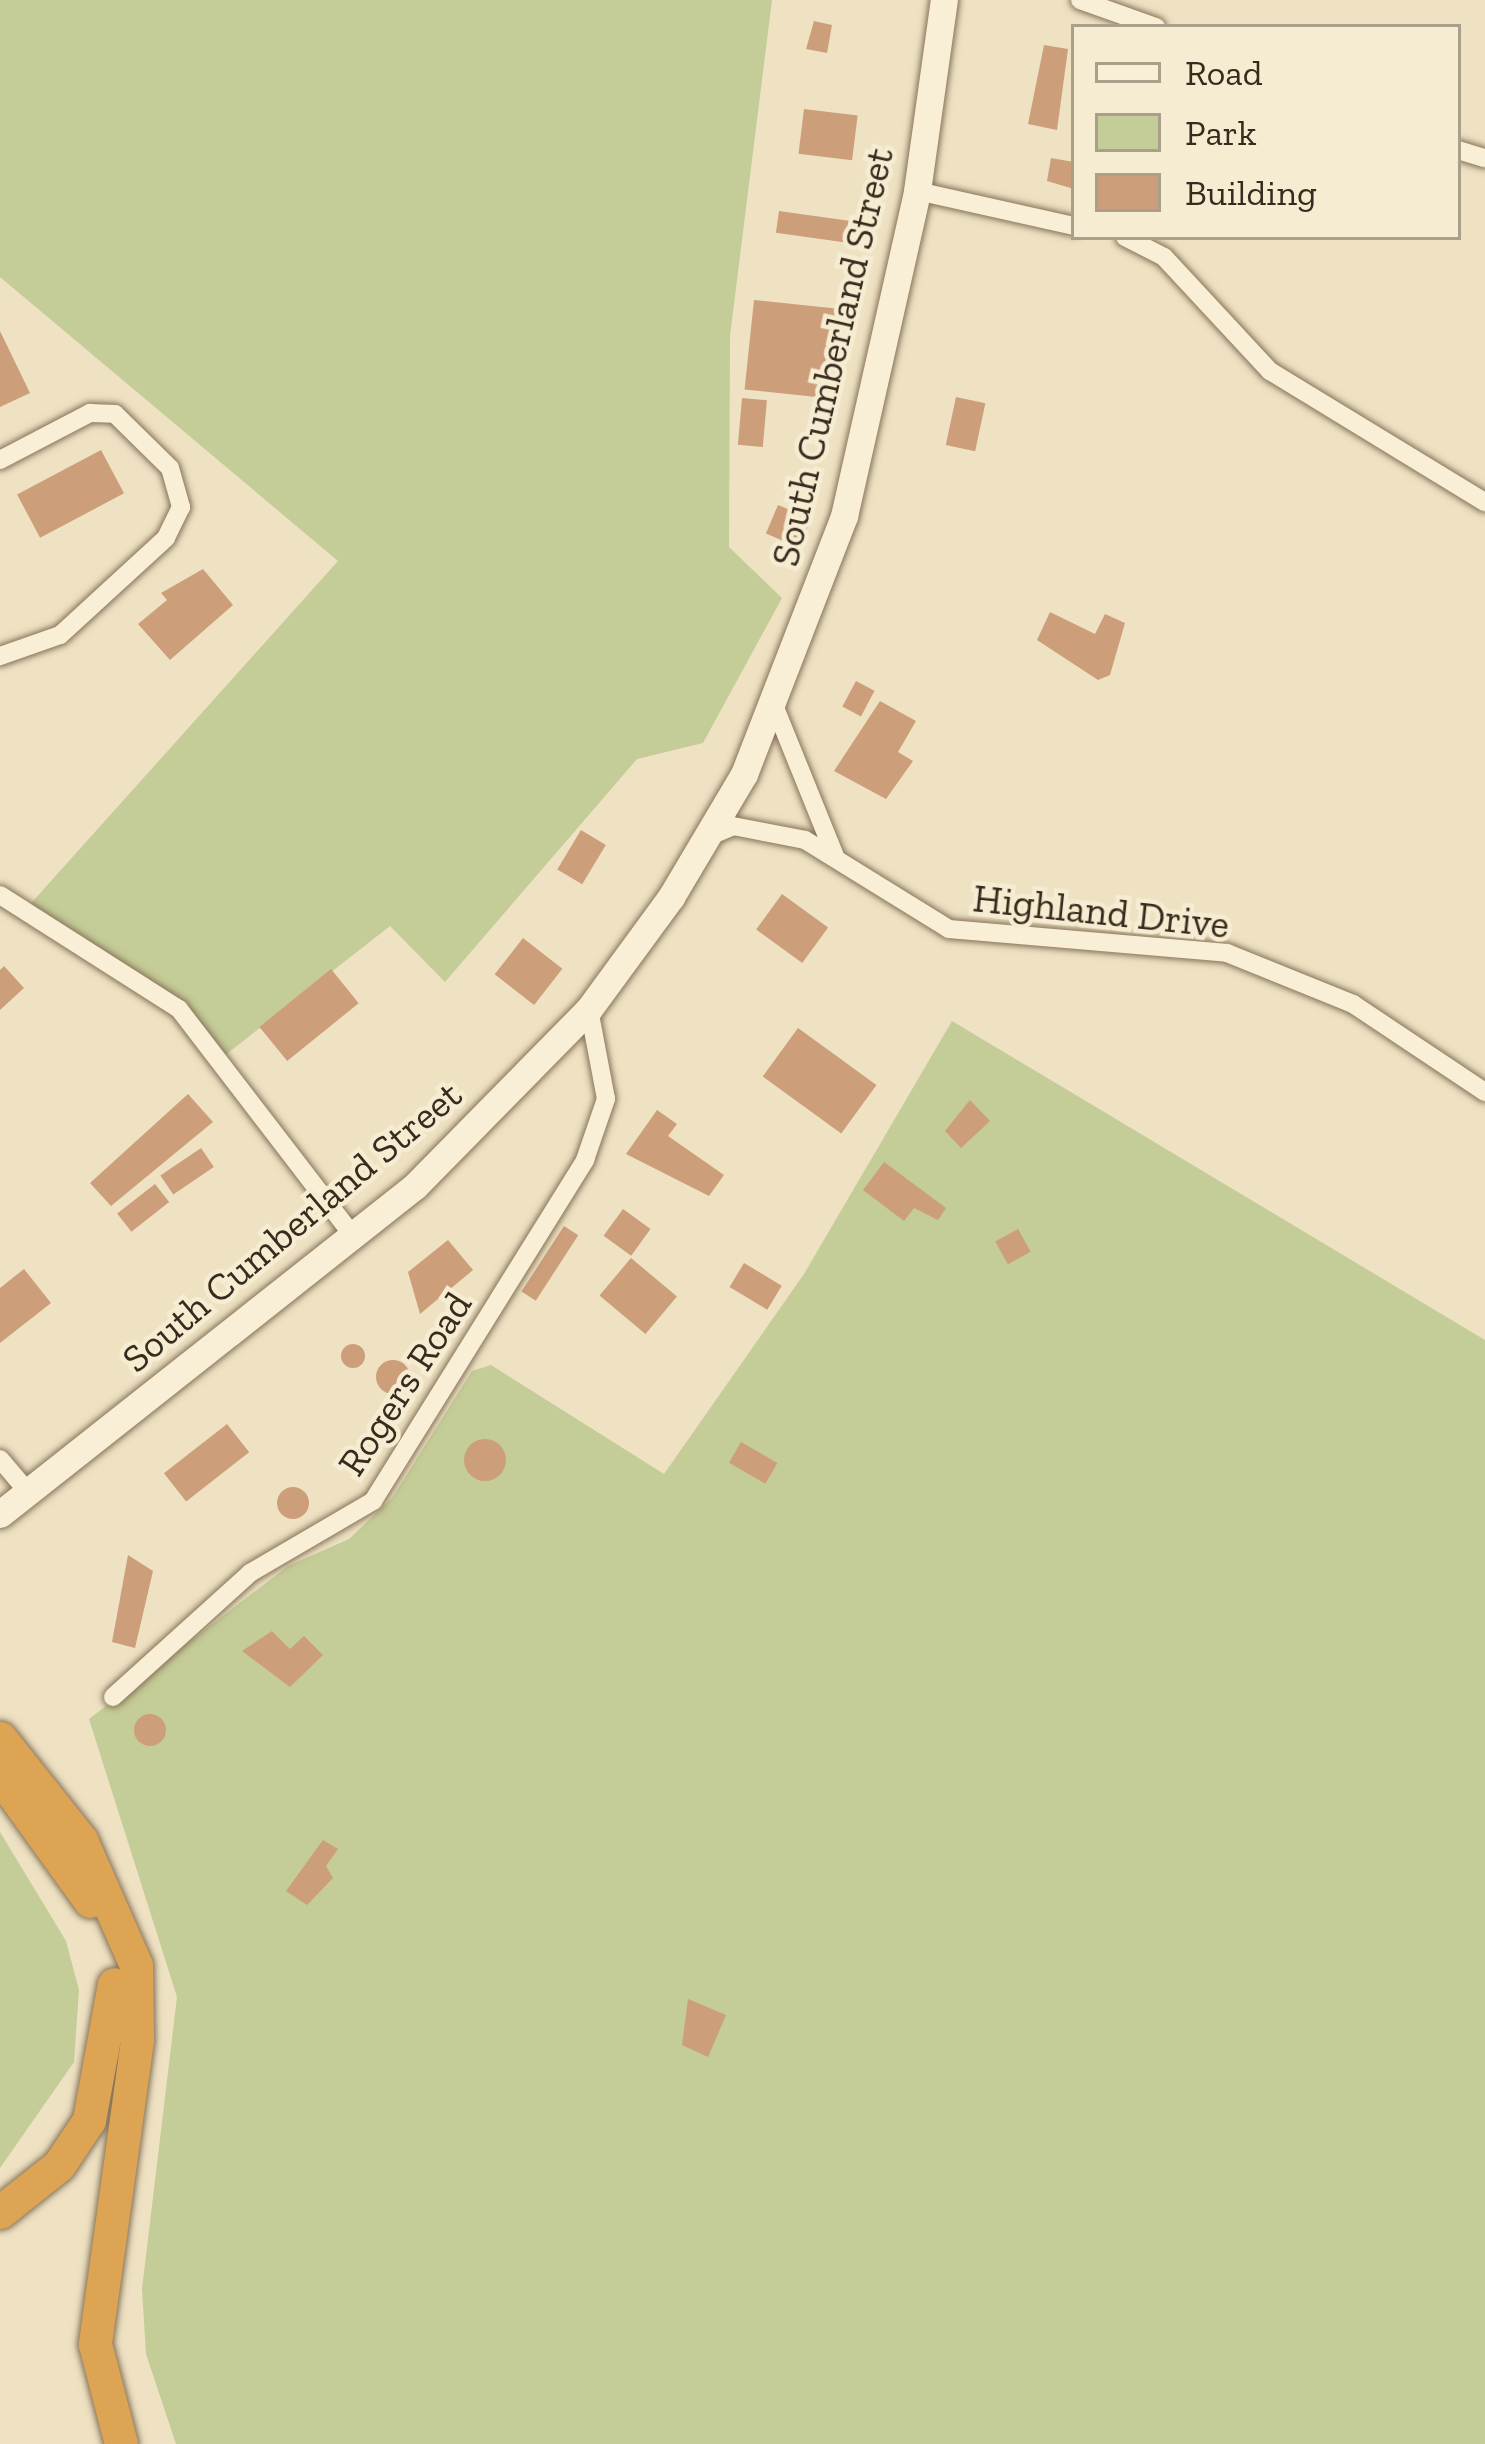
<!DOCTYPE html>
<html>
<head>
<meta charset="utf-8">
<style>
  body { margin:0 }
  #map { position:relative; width:1485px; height:2444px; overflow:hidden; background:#eee2c3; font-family:"Zilla Slab",serif }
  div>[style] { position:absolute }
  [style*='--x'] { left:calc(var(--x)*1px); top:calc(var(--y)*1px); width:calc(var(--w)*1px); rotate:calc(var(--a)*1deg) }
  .green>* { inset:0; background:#c4cc97 }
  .building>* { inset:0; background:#cc9e79; transform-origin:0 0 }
  .round { border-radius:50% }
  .roads { filter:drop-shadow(0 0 3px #88745a) drop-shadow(0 0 3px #88745a) }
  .street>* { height:18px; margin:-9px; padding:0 9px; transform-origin:9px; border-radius:9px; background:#f9efd6 }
  .secondary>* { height:27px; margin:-13.5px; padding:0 13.5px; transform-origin:13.5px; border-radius:13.5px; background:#f9efd6 }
  .highway>* { height:33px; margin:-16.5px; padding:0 16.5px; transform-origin:16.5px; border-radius:16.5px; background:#dda553 }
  span { translate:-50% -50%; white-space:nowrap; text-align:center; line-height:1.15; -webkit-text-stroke:9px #f5ecd2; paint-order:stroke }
  .street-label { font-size:39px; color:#382b1e }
  .legend { position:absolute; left:1071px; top:24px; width:390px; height:216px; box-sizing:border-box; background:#f5ecd2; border:3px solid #a99f8a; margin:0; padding:15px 21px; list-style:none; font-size:36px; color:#382b1e }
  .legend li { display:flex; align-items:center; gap:24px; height:60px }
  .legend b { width:60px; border:3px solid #a99f8a }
</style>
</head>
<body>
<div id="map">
  <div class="green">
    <i style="clip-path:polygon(0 0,772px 0,730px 336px,729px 547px,782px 598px,703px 743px,637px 759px,445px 982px,390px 926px,219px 1060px,179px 1009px,25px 910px,338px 561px,0 277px)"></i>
    <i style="clip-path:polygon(952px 1021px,1485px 1340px,1485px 2444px,176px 2444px,146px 2354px,142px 2289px,177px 1997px,89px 1719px,288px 1566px,349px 1539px,392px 1498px,472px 1371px,491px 1365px,664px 1474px,804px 1274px)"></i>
    <i style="clip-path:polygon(0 1832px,66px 1941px,79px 1990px,74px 2062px,0 2168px)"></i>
  </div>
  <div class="building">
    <i style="clip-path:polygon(814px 21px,832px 25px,827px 53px,806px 49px)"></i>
    <i style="clip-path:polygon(1044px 45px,1068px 49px,1057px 130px,1028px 124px)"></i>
    <i style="left:804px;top:109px;width:54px;height:45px;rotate:7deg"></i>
    <i style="clip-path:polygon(1051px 158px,1074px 162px,1074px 189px,1047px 181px)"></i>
    <i style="left:779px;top:211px;width:74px;height:22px;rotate:8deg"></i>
    <i style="left:754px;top:300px;width:82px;height:90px;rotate:6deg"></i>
    <i style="clip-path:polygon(0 331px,30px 393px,0 407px)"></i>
    <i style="left:956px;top:397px;width:30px;height:49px;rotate:12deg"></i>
    <i style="left:742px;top:398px;width:25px;height:47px;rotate:5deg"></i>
    <i style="left:101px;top:450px;width:49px;height:95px;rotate:62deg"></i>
    <i style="left:778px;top:505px;width:36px;height:31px;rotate:23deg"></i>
    <i style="clip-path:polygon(203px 569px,233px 605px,170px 660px,138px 624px,167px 600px,161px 593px)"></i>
    <i style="clip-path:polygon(1050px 612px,1095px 634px,1105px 614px,1125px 623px,1110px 675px,1098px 680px,1037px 640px)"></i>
    <i style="left:856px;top:681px;width:21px;height:29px;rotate:28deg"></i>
    <i style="clip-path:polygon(880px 701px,916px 721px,898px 752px,913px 761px,886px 799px,834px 771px)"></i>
    <i style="left:581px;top:830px;width:29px;height:46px;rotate:31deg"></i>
    <i style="left:782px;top:894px;width:57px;height:44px;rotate:36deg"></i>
    <i style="left:523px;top:938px;width:50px;height:46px;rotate:38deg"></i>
    <i style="clip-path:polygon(4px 966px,24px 988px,0 1010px,0 970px)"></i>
    <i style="left:331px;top:969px;width:44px;height:92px;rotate:51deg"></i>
    <i style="left:798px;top:1028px;width:97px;height:60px;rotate:36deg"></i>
    <i style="clip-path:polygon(188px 1094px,213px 1122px,111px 1206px,90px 1183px)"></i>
    <i style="clip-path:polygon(970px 1100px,990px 1121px,961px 1148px,945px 1131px)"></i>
    <i style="clip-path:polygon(657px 1110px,677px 1124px,668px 1136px,724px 1175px,709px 1196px,626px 1154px)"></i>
    <i style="left:201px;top:1148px;width:23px;height:49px;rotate:56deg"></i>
    <i style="clip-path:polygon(884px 1162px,946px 1208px,938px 1220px,914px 1208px,904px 1221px,863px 1190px)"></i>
    <i style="left:155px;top:1184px;width:23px;height:48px;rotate:52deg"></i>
    <i style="left:623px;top:1209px;width:34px;height:33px;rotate:36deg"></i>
    <i style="left:564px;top:1226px;width:17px;height:78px;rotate:33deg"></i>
    <i style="left:1018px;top:1229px;width:26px;height:26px;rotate:61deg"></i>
    <i style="clip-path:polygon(448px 1240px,473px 1270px,420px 1314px,408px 1272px)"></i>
    <i style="left:631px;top:1258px;width:60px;height:49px;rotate:40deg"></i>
    <i style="left:744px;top:1263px;width:44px;height:28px;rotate:31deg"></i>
    <i style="clip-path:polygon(24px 1269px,51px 1303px,0 1343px,0 1288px)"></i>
    <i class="round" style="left:341px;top:1344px;width:24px;height:24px"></i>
    <i class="round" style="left:376px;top:1360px;width:34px;height:34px"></i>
    <i style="left:227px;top:1424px;width:36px;height:80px;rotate:52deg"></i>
    <i class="round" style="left:464px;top:1439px;width:42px;height:42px"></i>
    <i style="left:741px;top:1442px;width:42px;height:24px;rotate:30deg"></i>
    <i class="round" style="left:277px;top:1487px;width:32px;height:32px"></i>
    <i style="clip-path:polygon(128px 1555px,153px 1571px,135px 1648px,112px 1642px)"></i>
    <i style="clip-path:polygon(272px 1631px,290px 1649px,304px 1636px,323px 1655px,290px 1687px,242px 1651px)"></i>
    <i class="round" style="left:134px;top:1714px;width:32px;height:32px"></i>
    <i style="clip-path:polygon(323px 1840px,338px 1849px,326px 1866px,333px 1878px,307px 1905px,286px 1891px)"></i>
    <i style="clip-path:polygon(688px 1999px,726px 2015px,708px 2057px,682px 2045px)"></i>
  </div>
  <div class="roads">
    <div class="street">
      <i style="--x:1080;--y:0;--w:81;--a:19.6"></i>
      <i style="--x:1458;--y:150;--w:28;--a:17"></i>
      <i style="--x:917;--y:191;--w:161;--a:12.6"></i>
      <i style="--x:1125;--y:237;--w:44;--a:27.1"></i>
      <i style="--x:1164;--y:257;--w:156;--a:47.1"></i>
      <i style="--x:1270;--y:371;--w:252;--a:31.4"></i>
      <i style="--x:0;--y:460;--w:102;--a:-27.6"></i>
      <i style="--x:90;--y:413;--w:25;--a:2"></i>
      <i style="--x:115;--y:414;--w:77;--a:44.5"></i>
      <i style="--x:170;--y:468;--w:41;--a:74.2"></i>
      <i style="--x:181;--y:507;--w:34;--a:116"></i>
      <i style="--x:166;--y:538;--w:144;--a:137.5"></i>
      <i style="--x:60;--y:635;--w:64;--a:160.7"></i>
      <i style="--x:774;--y:705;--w:163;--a:68"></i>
      <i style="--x:710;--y:836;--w:25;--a:-23"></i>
      <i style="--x:733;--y:826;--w:73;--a:11"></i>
      <i style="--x:805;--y:840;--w:169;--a:31.7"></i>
      <i style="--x:949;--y:929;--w:279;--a:4.9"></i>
      <i style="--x:1227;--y:953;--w:136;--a:22"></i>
      <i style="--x:1353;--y:1004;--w:159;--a:33.7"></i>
      <i style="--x:0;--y:895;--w:212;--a:32.5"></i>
      <i style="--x:179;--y:1009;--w:286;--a:52.5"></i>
      <i style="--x:0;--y:1459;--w:43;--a:49.7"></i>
      <i style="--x:113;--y:1697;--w:185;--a:-42.1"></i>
      <i style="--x:250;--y:1573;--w:143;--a:-30.3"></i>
      <i style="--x:373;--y:1501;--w:402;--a:-58.1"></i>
      <i style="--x:585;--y:1160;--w:65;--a:-71"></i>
      <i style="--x:606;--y:1099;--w:92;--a:-100.7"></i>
    </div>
    <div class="secondary">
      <i style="--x:0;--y:1514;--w:529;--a:-38.32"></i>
      <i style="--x:415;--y:1186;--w:248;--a:-45.5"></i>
      <i style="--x:589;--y:1009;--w:139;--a:-53.8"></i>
      <i style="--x:671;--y:897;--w:143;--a:-59.3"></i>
      <i style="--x:744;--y:774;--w:277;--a:-68.8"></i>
      <i style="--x:844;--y:516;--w:333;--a:-77.3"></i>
      <i style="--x:917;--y:191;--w:193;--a:-82"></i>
    </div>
    <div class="highway">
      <i style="--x:0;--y:1738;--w:130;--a:51.5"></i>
      <i style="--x:81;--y:1840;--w:137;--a:66.3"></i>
      <i style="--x:136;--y:1965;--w:75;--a:89.2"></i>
      <i style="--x:137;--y:2040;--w:307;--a:97.9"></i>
      <i style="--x:95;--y:2344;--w:103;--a:75.4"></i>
      <i style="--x:0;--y:1776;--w:154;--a:54.2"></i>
      <i style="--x:0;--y:2212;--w:75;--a:-38.5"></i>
      <i style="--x:59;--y:2165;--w:54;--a:-56.3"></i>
      <i style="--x:89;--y:2120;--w:138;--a:-79.6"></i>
    </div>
  </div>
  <div class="street-label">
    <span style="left:833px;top:357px;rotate:-77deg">South Cumberland Street</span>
    <span style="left:1101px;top:912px;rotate:6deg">Highland Drive</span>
    <span style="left:292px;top:1227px;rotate:-40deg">South Cumberland Street</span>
    <span style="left:405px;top:1384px;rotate:-57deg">Rogers Road</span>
  </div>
  <ul class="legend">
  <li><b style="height:15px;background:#f9efd6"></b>Road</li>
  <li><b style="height:33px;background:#c4cc97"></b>Park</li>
  <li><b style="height:33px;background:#cc9e79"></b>Building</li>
  </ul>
</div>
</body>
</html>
